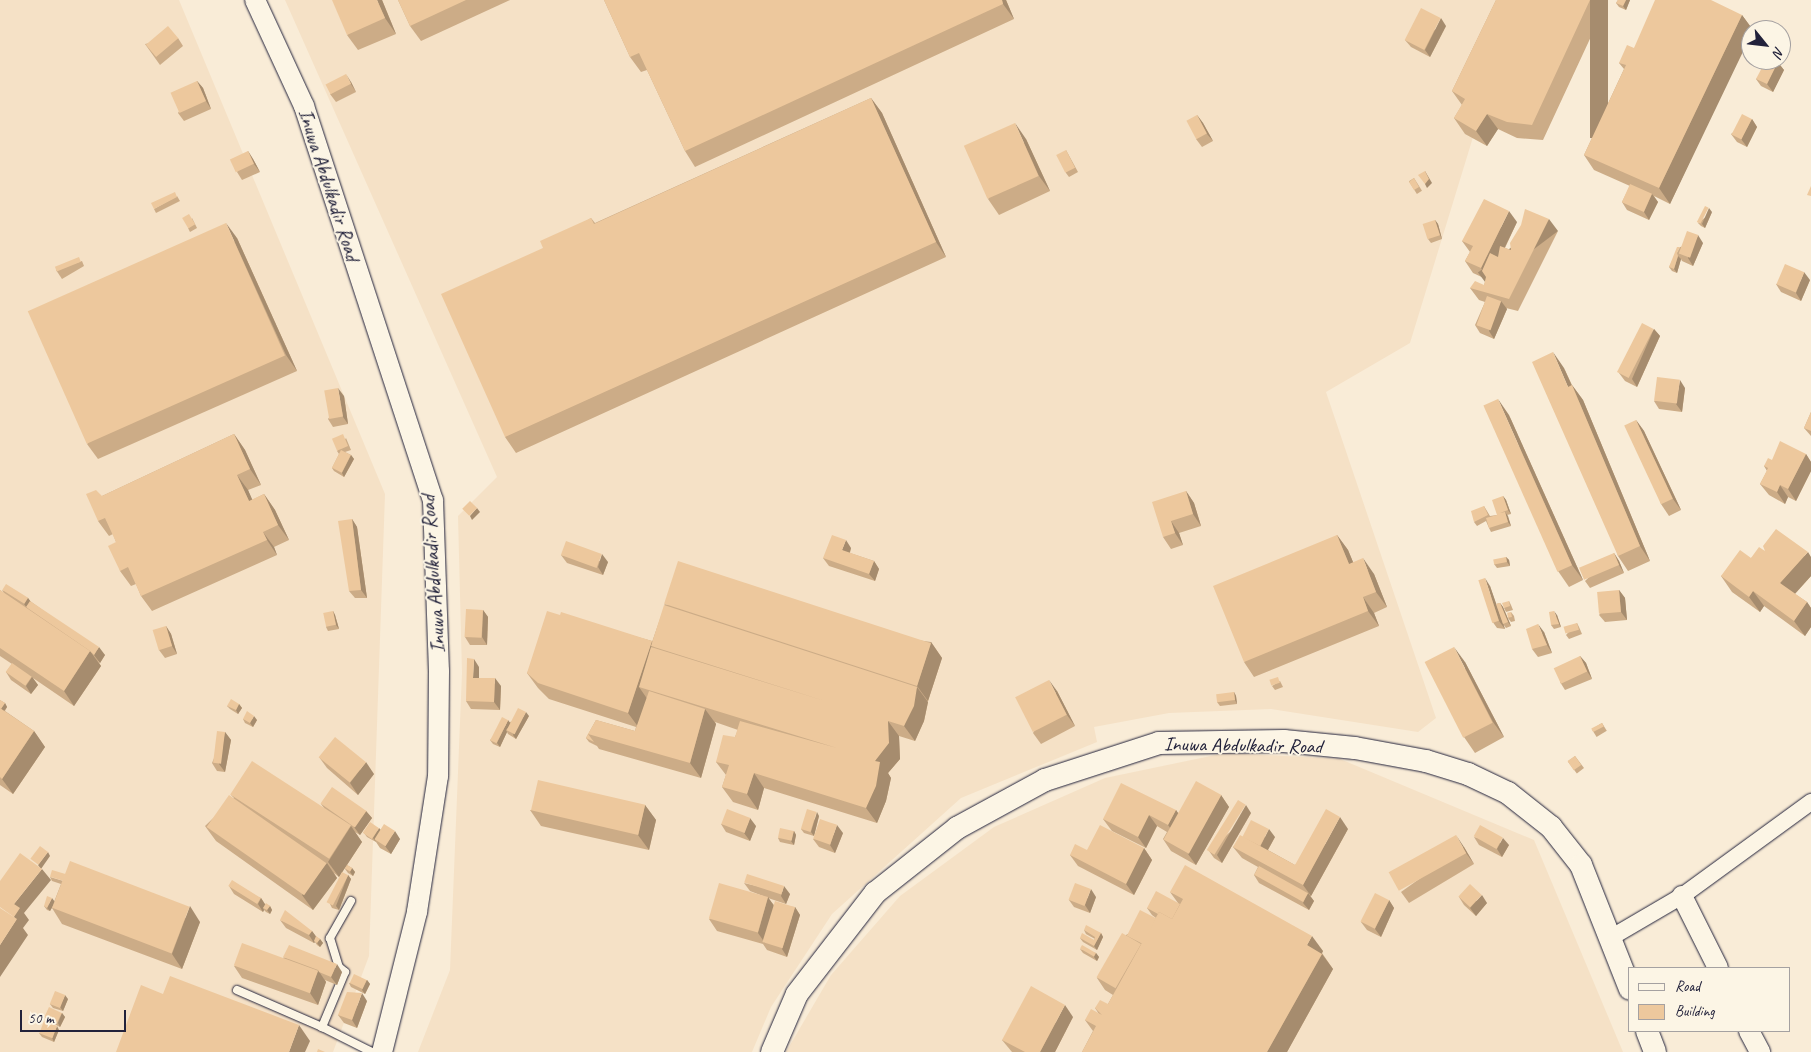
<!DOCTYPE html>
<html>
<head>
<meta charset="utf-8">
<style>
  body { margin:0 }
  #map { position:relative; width:1811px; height:1052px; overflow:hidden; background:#f9ecd7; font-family:Caveat,sans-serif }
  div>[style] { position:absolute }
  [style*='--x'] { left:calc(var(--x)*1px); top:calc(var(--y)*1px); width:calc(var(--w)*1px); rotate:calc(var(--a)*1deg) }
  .built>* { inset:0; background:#f5e1c6 }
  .roads { filter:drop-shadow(0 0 1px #22223b) drop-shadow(0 0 1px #22223b) }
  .service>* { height:8px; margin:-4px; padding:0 4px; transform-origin:4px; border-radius:4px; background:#fcf5e5 }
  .minor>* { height:16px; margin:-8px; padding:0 8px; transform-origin:8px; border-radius:8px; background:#fcf5e5 }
  .tertiary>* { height:20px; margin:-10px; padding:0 10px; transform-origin:10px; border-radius:10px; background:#fcf5e5 }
  .secondary>* { height:22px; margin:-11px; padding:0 11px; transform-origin:11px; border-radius:11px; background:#fcf5e5 }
  .wall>* { inset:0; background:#ccac87; transform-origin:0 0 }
  .shaded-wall>* { inset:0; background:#a68c6e; transform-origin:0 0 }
  .building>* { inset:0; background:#edc89d; transform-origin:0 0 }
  span { translate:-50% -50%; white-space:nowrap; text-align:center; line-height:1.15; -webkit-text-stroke:4px #fcf5e5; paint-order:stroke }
  .street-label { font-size:20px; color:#22223b }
  .legend { position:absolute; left:1628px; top:967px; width:162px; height:65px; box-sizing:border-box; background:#fcf5e5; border:1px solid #a5a1a1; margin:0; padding:6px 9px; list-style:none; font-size:15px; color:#22223b }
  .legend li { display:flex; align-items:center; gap:10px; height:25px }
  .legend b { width:25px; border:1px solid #a5a1a1 }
  .north { position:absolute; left:1741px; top:20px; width:50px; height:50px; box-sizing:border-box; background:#fcf5e5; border:1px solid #a5a1a1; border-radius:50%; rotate:119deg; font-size:14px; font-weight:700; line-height:20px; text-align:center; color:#22223b }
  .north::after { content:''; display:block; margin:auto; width:18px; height:22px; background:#22223b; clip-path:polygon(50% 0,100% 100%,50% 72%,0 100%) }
  .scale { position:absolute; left:20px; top:1010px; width:106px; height:22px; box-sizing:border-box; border:2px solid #22223b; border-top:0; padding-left:6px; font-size:15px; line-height:18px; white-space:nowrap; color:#22223b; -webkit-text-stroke:4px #fcf5e5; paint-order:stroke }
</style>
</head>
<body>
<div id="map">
  <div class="built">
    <i style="clip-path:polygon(0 0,179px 0,385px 494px,369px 956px,333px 1052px,0 1052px)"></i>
    <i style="clip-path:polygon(285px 0,1515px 0,1410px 343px,1326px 392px,1436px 718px,1418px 732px,1271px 709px,1169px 713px,1094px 727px,1097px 742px,961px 798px,832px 914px,771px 1007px,752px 1052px,418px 1052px,450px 970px,462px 673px,458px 516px,497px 477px)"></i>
    <i style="clip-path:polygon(1225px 753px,1340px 759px,1534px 840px,1623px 1052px,786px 1052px,831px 975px,900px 896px,994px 827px,1105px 778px)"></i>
  </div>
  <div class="roads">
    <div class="service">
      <i style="--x:351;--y:901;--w:43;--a:119.6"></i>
      <i style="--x:330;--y:938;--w:30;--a:73"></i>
      <i style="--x:339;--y:967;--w:8;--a:40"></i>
      <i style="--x:345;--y:972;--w:60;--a:112.7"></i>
      <i style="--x:322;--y:1027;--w:56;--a:26.6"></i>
      <i style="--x:237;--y:990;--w:93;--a:23.5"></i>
    </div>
    <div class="minor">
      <i style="--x:1610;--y:938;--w:83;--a:-30.3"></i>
      <i style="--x:1682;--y:896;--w:160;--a:-36.1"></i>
    </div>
    <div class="tertiary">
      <i style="--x:255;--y:0;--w:117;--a:65.2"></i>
      <i style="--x:304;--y:106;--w:415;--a:71.9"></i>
      <i style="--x:433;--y:500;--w:171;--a:88"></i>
      <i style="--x:439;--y:671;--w:105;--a:90.5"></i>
      <i style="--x:438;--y:776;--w:138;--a:98.8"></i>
      <i style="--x:417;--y:912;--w:144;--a:104"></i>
      <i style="--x:1682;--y:896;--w:80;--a:63.4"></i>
      <i style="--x:1749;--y:1031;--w:24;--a:62"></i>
    </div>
    <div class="secondary">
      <i style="--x:1647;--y:1031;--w:22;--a:69"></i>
      <i style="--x:772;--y:1052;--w:63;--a:-66.7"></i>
      <i style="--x:797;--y:994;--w:128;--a:-52.3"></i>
      <i style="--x:875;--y:893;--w:105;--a:-38.4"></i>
      <i style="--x:957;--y:828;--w:100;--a:-28.6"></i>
      <i style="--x:1045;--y:780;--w:120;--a:-18"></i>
      <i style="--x:1159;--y:743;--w:125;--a:-0.9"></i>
      <i style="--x:1284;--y:741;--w:71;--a:5.6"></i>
      <i style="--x:1355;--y:748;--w:72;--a:10.4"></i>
      <i style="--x:1426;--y:761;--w:44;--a:17.2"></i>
      <i style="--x:1468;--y:774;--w:44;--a:25.4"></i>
      <i style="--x:1508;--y:793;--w:55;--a:38.3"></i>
      <i style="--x:1551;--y:827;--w:48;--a:51.7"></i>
      <i style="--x:1581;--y:865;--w:133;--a:68.4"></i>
    </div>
  </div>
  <div class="wall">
    <i style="clip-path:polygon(382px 0,396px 34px,358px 50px,347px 35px)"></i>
    <i style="clip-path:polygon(398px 0,510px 0,421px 41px,410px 26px)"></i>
    <i style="clip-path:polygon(604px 0,1006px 0,1014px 19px,695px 167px,685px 151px,647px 70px,641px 72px,630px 57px)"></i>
    <i style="clip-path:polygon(1496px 0,1608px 0,1543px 140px,1517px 138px,1498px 129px,1487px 146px,1465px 134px,1454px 118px,1462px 105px,1452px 91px)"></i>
    <i style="clip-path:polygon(1618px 0,1630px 0,1626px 10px,1619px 7px,1616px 3px)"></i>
    <i style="clip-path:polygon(1742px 15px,1753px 30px,1751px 30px,1670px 204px,1654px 196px,1658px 202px,1649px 220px,1627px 210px,1622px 202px,1630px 186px,1594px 170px,1584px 155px,1624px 69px,1619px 63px,1634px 48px)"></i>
    <i style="clip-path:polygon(1446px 26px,1430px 57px,1411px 47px,1405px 40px)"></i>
    <i style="clip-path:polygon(178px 38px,183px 46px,160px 65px,145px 44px)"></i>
    <i style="clip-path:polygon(1788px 40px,1791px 44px,1780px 65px,1784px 70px,1773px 92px,1761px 86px,1756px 79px,1781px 60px)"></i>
    <i style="clip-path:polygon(197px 81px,203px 88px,211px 109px,184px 121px,178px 113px)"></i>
    <i style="clip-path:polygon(351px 82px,356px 92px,336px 102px,330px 94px)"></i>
    <i style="clip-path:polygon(871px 98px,882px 113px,946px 257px,516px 453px,505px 437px,543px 248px,591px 218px,595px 223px)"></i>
    <i style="clip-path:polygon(1197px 115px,1203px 123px,1213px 141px,1202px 147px,1196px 139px)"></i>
    <i style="clip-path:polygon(1752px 119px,1757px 127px,1747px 147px,1737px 142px,1731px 134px)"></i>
    <i style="clip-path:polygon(1026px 139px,1050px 191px,999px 215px,988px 199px)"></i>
    <i style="clip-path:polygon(1066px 150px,1078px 172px,1069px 177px,1066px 173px)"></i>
    <i style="clip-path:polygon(248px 151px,253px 159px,260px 172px,242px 180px,237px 172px)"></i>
    <i style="left:1414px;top:178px;width:15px;height:6px;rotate:58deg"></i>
    <i style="clip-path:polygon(177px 196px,180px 201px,156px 213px,154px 209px)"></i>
    <i style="clip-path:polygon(1712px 212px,1705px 228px,1701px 226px,1698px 223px)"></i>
    <i style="clip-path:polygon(192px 218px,197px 228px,190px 232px,188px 228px)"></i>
    <i style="clip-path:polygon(1435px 220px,1438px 224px,1442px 239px,1431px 243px,1428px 239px)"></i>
    <i style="clip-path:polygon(1517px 222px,1505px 248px,1511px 250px,1558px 231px,1518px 311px,1506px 308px,1507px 309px,1494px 339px,1480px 333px,1475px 325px,1485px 302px,1479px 300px,1470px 288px,1484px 285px,1486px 279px,1473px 273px,1465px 261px,1470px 252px,1462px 241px)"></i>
    <i style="clip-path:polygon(237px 238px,297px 371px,98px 459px,87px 444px)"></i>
    <i style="clip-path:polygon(1703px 243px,1693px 266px,1682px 261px,1681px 259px,1677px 273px,1672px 271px,1669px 267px,1680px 247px)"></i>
    <i style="clip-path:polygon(82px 261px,84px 266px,62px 279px,56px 270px)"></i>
    <i style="clip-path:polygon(1810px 280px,1801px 301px,1781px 292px,1776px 284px)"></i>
    <i style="clip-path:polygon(1654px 329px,1660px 336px,1637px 387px,1625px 381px,1619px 373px)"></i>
    <i style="clip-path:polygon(1564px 368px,1572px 385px,1583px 400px,1650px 561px,1628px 571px,1618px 556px)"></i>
    <i style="clip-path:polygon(1685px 388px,1682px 412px,1659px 409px,1654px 401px)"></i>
    <i style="clip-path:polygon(344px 396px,348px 424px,333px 427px,328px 419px)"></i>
    <i style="clip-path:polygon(1811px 412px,1811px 436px,1804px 428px)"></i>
    <i style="clip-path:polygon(1509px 415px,1583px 580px,1569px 587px,1558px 571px)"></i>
    <i style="clip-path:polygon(1636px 420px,1644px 431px,1681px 510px,1669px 516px,1661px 504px)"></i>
    <i style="clip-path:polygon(234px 434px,245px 450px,261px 485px,248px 490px,252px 500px,264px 494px,275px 510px,289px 540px,274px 547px,277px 555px,152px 611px,141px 596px,136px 584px,131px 586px,120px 571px,116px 542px,113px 534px,109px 536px,98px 521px,102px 496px)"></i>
    <i style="clip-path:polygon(346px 438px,351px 450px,345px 452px,351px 455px,354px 459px,344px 477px,334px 471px,332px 468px,339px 454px,337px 451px)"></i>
    <i style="clip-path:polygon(1806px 454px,1811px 462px,1811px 471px,1796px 501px,1788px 497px,1785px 504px,1769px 495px,1760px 484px,1767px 471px,1764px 466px,1772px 460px)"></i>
    <i style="clip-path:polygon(1186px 491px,1194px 503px,1201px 526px,1179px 533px,1183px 545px,1171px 549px,1163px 537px)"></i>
    <i style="clip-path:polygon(1503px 496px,1506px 500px,1511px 514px,1507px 515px,1511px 526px,1491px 532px,1489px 528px,1486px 521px,1477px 526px,1474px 522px,1484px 506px,1490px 516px,1497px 515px)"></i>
    <i style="clip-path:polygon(352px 519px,357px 527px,367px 598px,355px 598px,349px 591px)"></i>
    <i style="clip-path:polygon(1337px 535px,1348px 550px,1353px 562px,1374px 574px,1387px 607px,1374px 613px,1379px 626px,1254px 677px,1244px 662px)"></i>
    <i style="clip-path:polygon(851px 548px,850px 553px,874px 561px,879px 569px,875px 581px,829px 566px,823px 558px)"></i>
    <i style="clip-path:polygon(1765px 551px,1811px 557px,1811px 576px,1795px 594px,1807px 602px,1811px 608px,1811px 627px,1805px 636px,1764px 606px,1760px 612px,1732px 592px,1721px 576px,1751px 558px)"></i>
    <i style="clip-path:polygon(1614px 553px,1619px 561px,1624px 573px,1590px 588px,1585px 581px)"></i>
    <i style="clip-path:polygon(561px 555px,608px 562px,603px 575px,567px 563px)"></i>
    <i style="clip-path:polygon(1506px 557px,1509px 560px,1510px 566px,1497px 568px,1494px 564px)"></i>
    <i style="clip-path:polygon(1490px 586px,1496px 604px,1500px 603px,1503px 607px,1511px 626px,1506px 628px,1503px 624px,1499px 612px,1505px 629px,1497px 628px,1492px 621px)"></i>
    <i style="clip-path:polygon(0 590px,4px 593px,2px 590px,28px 598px,30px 601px,105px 655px,100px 663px,98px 661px,101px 666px,74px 706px,33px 678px,38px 685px,31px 694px,11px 680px,6px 672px,12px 664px,0 656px)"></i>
    <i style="clip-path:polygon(1619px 590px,1625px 598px,1627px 620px,1605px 622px,1599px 615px)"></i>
    <i style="clip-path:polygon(1509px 601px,1511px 605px,1513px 610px,1506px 612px,1504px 608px)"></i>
    <i style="clip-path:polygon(664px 604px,931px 642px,942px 658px,928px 701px,927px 701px,928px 702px,924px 721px,915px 741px,899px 736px,900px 759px,888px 773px,891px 778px,886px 801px,877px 823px,764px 788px,758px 810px,733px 802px,722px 787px,726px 775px,716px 762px,735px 737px,738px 730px,715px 722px,716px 724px,701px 778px,599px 749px,597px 746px,589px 742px,586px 738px,596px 720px,635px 731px,636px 727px,549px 699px,538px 688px,527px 673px,560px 615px,652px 641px,652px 642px,665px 605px)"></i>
    <i style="clip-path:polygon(483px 610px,488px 617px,487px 645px,470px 645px,465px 637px)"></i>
    <i style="clip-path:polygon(333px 611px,335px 615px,339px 629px,328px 631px,326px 627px)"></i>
    <i style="clip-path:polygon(1511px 612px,1514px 616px,1515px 621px,1511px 622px,1508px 618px)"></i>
    <i style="clip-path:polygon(1557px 615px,1561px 627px,1554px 629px,1551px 625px)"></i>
    <i style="clip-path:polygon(1577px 623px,1579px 627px,1582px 634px,1569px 639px,1566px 635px)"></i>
    <i style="clip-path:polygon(166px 626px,171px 634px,177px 654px,165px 658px,159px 650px)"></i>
    <i style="clip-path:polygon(1544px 632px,1552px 653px,1538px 657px,1532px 649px)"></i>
    <i style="clip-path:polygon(1580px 656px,1586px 663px,1592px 679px,1565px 690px,1560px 682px)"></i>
    <i style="clip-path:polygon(1465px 662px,1504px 737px,1475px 753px,1464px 737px)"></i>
    <i style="clip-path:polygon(479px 667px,479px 678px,501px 686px,500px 710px,471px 709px,466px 701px)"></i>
    <i style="clip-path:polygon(1280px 681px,1283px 687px,1275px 690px,1272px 686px)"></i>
    <i style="clip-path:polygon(1057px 691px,1075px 726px,1041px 744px,1033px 733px)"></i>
    <i style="clip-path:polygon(1234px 692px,1236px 696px,1237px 704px,1220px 706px,1217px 702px)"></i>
    <i style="clip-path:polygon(0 700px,5px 703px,7px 707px,5px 711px,34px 731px,45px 747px,13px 794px,0 785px)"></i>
    <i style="clip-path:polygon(239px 704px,242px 708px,238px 714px,230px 709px,227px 706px)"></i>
    <i style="clip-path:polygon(529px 716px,516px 739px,508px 734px,507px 732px,500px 747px,493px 744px,490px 740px,510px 722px)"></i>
    <i style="clip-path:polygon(243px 719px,257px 720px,253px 727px,245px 723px)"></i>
    <i style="left:1602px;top:723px;width:9px;height:12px;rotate:58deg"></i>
    <i style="clip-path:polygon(225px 732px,231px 740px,225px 772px,217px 771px,212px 763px)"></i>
    <i style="left:1575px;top:756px;width:15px;height:9px;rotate:53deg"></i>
    <i style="clip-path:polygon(319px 757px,374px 774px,358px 795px,327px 768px)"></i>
    <i style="clip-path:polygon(231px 795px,324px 808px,321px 804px,366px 811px,372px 818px,360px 835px,355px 832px,362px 842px,347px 865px,352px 868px,355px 872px,353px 876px,348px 873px,345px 869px,346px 866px,339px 877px,334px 873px,337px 878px,313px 910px,216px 841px,205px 826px,234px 798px)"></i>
    <i style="clip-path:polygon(1221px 795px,1229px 807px,1196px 865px,1171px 851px,1163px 839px,1167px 832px,1157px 826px,1146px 848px,1112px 831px,1103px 819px,1176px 810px,1178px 813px)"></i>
    <i style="clip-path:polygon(645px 805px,656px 820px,649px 850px,541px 826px,530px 810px)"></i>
    <i style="clip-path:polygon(1251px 813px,1222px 863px,1214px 858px,1209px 851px)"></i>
    <i style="clip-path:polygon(819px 816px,814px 836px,804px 833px,801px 829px)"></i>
    <i style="clip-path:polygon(721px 824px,756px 826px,750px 841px,726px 832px)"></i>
    <i style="clip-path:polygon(1348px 829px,1311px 896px,1310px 896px,1314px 901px,1309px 910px,1259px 883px,1254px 875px,1258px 867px,1242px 858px,1233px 847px,1243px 837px,1275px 837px,1268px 850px,1295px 865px)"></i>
    <i style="clip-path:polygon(381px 830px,400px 839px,391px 854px,380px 848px,376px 842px,367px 837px,364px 833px)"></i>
    <i style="clip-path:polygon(794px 831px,796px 835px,794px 845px,780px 842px,778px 838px)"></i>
    <i style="clip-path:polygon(843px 833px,835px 853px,819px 847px,813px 839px)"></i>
    <i style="clip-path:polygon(1474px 837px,1509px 845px,1502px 857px,1479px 845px)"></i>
    <i style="clip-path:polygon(1464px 847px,1474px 864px,1409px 903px,1401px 892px)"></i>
    <i style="clip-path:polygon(1144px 848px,1152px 860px,1134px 895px,1078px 866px,1070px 855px,1087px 850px)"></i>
    <i style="clip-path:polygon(348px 875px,351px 879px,339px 910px,332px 908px,330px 904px)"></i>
    <i style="clip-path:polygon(50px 877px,200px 922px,182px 969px,62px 924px,52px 908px,53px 906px,50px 911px,47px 910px,44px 906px,54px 902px,61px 884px,52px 881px)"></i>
    <i style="clip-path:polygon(744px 883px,790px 894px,786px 904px,768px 898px,774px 905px,795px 907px,800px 915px,787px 957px,767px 950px,763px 944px,717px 931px,709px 919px,763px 896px,750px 891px)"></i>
    <i style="clip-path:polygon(229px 886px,261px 898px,265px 904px,270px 906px,272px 910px,270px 914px,266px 912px,264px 910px,263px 912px,234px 894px)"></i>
    <i style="clip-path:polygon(1170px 892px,1323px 951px,1322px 953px,1333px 969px,1287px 1052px,1082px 1052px,1093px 1031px,1085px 1020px,1099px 1014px,1095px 1008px,1108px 1004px,1113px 995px,1105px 990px,1097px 978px,1126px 935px,1156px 918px,1152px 915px,1147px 908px,1178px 903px)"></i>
    <i style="clip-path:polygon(1096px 897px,1090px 913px,1074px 907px,1069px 900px)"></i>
    <i style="clip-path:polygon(1459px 897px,1487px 903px,1476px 916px,1464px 905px)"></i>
    <i style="clip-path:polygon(1389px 900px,1394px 908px,1381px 937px,1367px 930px,1361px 922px)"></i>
    <i style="clip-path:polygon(280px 920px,312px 931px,316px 937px,320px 939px,323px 943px,320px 947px,317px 945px,315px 942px,314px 943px,286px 928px)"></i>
    <i style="clip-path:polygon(1084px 930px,1101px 933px,1103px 937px,1097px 950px,1083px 942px,1080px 938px,1094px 940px,1095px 939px,1086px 934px)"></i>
    <i style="clip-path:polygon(1080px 949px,1096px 953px,1099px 957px,1097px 961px,1083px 953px)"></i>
    <i style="clip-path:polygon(283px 957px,342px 972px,337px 985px,325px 980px,326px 982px,318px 1005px,242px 978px,234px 966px,284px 958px)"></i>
    <i style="clip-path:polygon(367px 980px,370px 984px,365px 994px,351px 987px,349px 983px)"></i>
    <i style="clip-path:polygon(68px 999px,63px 1011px,53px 1008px,50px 1004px)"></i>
    <i style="clip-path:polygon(367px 1001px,357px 1028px,344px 1023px,338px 1015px)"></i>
    <i style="clip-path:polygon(62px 1013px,65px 1017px,60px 1027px,48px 1021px,45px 1017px)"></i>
    <i style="clip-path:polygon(1073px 1017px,1055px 1052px,1012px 1052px,1002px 1040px)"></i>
    <i style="clip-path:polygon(59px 1030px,54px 1042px,42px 1037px,39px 1033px)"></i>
  </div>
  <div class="shaded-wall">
    <i style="clip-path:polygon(377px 0,382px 0,396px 34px,385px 18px)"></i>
    <i style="clip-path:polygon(1002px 0,1006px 0,1014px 19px,1003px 4px)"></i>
    <i style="left:1590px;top:0;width:18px;height:138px"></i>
    <i style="clip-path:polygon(1626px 0,1630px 0,1626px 10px,1623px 6px)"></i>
    <i style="clip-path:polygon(1742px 15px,1753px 30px,1751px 30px,1751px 35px,1670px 204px,1659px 188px)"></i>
    <i style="clip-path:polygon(1441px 18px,1446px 26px,1430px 57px,1425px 50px)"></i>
    <i style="clip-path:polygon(1788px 40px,1791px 44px,1780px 65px,1784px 70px,1773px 92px,1767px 84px,1778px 60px,1781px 60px,1781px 54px)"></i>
    <i style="clip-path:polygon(346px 74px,351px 82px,356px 92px,351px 84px)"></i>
    <i style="clip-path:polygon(197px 81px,203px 88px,211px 109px,206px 101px)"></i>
    <i style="clip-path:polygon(871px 98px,882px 113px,946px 257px,936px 242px)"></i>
    <i style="clip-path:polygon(1487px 114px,1498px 129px,1487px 146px,1476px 131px)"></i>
    <i style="clip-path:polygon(1197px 115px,1203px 123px,1213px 141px,1207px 134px)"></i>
    <i style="clip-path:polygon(1752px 119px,1757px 127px,1747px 147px,1741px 139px)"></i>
    <i style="clip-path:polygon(1015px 123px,1026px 139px,1050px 191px,1039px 176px)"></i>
    <i style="clip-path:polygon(248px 151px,253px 159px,260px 172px,254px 164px)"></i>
    <i style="clip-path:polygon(1425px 171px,1432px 183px,1427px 188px,1425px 184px)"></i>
    <i style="clip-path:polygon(1652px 194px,1658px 202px,1649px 220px,1644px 212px)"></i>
    <i style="clip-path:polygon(1709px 208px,1712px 212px,1705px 228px,1702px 224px)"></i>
    <i style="clip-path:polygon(1509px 211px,1517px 222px,1489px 280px,1481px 268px)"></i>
    <i style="left:1549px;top:219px;width:15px;height:89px;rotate:53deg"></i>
    <i style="clip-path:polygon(1435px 220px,1438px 224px,1442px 239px,1440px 235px)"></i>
    <i style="clip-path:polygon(226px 223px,237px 238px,297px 371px,286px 355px)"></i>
    <i style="clip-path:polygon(1698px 235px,1703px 243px,1693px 266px,1688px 258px)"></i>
    <i style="clip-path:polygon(1678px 256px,1681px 259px,1677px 273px,1674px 269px)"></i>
    <i style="clip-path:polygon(1804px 272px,1810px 280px,1801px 301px,1796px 293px)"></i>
    <i style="clip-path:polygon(1501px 301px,1507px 309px,1494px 339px,1489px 331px)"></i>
    <i style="clip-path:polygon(1654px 329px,1660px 336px,1637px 387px,1632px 379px)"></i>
    <i style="clip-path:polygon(1553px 352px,1564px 368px,1579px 402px,1568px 387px)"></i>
    <i style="clip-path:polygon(1680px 380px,1685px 388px,1682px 412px,1676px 404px)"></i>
    <i style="clip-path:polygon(1572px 385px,1583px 400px,1650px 561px,1640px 546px)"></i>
    <i style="clip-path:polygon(338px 388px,344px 396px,348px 424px,343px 417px)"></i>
    <i style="clip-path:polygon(1498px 399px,1509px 415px,1583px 580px,1572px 565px)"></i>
    <i style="clip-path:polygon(1636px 420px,1644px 431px,1681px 510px,1673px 499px)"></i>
    <i style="clip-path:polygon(234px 434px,245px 450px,261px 485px,250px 469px)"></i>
    <i style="clip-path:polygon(1806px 454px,1811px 462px,1811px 471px,1796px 501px,1788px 489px)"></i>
    <i style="clip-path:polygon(351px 455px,354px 459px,344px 477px,342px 473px)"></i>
    <i style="clip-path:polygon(237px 475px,248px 490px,260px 517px,249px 501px)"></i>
    <i style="clip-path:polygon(1780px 485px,1788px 497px,1785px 504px,1777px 492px)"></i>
    <i style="clip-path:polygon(1186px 491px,1194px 503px,1201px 526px,1193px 514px)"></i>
    <i style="clip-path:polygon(264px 494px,275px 510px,289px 540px,278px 525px)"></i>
    <i style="clip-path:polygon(1503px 496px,1506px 500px,1511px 514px,1508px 510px)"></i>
    <i style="clip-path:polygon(477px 508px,480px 512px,472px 520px,470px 516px)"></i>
    <i style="clip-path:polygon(1505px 512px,1508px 516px,1511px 526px,1508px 522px)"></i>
    <i style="clip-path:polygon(352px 519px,357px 527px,367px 598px,361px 590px)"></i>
    <i style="clip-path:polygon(1171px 521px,1179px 533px,1183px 545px,1175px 533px)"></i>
    <i style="clip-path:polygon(263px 532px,274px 547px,277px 555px,267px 540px)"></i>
    <i style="clip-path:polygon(1337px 535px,1348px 550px,1360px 579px,1349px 564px)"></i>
    <i style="clip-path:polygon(846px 540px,851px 548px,848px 558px,842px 550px)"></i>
    <i style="clip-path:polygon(1808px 552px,1811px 557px,1811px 576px,1791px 598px,1780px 583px)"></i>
    <i style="clip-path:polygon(1614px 553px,1619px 561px,1624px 573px,1619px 565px)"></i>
    <i style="clip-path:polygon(602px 554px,608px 562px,603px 575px,598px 567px)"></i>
    <i style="clip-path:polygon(1506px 557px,1509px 560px,1510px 566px,1507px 562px)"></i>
    <i style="clip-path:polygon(1363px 558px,1374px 574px,1387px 607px,1376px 592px)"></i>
    <i style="clip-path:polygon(874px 561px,879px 569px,875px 581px,869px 574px)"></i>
    <i style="clip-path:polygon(1485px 578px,1490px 586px,1505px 629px,1499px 621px)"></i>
    <i style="clip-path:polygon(1619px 590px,1625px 598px,1627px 620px,1621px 612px)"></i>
    <i style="clip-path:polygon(1753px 591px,1764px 606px,1760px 612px,1749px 597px)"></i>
    <i style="clip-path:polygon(1363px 597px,1374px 613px,1379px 626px,1368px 611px)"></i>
    <i style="clip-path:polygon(28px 598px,31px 602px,27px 608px,24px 604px)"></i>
    <i style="clip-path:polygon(1807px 602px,1811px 608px,1811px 627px,1805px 636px,1794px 621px)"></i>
    <i style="clip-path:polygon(1500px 603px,1503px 607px,1511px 626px,1508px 622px)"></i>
    <i style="clip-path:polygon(483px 610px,488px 617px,487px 645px,482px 637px)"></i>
    <i style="clip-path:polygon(333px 611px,335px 615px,339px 629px,336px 625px)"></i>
    <i style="clip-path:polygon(1554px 611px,1557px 615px,1561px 627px,1559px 624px)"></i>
    <i style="clip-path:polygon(1538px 624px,1544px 632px,1552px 653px,1547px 645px)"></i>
    <i style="clip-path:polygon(166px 626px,171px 634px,177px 654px,172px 646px)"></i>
    <i style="clip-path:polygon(652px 641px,656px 647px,651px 646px,661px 660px,639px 687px,648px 700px,639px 728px,628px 713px)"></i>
    <i style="clip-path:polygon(931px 642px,942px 658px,928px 701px,917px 686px)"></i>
    <i style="clip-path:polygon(99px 647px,105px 655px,100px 663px,94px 655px)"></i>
    <i style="clip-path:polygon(1454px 647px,1465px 662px,1504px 737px,1493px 722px)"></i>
    <i style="clip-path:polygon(90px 651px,101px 666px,74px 706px,64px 691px)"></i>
    <i style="clip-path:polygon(1580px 656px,1586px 663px,1592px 679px,1587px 671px)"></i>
    <i style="clip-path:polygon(474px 659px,479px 667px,479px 686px,473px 678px)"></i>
    <i style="clip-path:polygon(32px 677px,38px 685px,31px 694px,26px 686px)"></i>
    <i style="clip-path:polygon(495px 678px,501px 686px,500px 710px,494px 702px)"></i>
    <i style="clip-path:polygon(1049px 680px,1057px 691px,1075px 726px,1067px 715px)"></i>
    <i style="clip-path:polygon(917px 687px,928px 702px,924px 721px,915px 741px,904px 726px)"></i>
    <i style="clip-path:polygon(1234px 692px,1236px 696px,1237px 704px,1235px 700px)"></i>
    <i style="clip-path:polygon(5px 703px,7px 707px,2px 714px,0 710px)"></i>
    <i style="clip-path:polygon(239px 704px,242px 708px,238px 714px,236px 710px)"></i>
    <i style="clip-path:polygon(705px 709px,716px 724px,701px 778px,690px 763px)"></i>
    <i style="clip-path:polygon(526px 712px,529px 716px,516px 739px,513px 735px)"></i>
    <i style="clip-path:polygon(254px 716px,257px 720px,253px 727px,250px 723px)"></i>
    <i style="clip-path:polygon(508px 720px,511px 724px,506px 730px,507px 732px,500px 747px,497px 743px)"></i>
    <i style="clip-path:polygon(888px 721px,899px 736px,900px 759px,888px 773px,891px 778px,886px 801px,877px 823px,866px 808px,875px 761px)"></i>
    <i style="clip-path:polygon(34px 731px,45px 747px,13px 794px,2px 779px)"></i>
    <i style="clip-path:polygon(225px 732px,231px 740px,225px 772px,219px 764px)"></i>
    <i style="clip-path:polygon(366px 762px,374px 774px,358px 795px,350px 783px)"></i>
    <i style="clip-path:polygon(754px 773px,764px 788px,758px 810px,747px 794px)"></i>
    <i style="clip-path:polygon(1221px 795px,1229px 807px,1196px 865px,1188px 854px)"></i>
    <i style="clip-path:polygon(645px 805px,656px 820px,649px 850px,638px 835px)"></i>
    <i style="clip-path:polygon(1246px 805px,1251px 813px,1222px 863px,1217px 855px)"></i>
    <i style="clip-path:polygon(1176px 810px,1184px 822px,1176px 836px,1168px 825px)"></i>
    <i style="clip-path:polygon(366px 811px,372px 818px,360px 835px,354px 827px)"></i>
    <i style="clip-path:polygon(817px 812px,819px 816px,814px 836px,811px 832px)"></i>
    <i style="clip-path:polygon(1149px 815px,1157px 826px,1146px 848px,1138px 837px)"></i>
    <i style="clip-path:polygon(1340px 817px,1348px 829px,1311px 896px,1303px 885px)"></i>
    <i style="clip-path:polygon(750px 818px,756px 826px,750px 841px,744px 833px)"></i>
    <i style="clip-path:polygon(837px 825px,843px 833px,835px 853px,830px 845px)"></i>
    <i style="clip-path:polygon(351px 826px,362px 842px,339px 877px,328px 862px)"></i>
    <i style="clip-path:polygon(379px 828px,382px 831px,375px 840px,376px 842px,373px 838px)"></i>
    <i style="clip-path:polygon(1269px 829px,1275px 837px,1265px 855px,1260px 847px)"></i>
    <i style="clip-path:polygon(395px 831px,400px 839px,391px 854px,385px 846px)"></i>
    <i style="clip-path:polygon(794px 831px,796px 835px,794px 845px,791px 841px)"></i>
    <i style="clip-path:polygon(1456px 835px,1464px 847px,1474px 864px,1466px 853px)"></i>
    <i style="clip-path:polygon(1503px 838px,1509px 845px,1502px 857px,1497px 849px)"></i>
    <i style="clip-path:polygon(1144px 848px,1152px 860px,1134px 895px,1126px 884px)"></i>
    <i style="clip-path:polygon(48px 852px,50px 856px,41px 869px,38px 865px)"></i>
    <i style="clip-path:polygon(327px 863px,337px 878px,313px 910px,302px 895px)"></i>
    <i style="clip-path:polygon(352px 868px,355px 872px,353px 876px,350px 872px)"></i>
    <i style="clip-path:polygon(42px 869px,51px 880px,24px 913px,29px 920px,23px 928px,28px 935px,0 977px,0 945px,16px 920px,14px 917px,14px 904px)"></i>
    <i style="clip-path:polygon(348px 875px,351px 879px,339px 910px,336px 906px)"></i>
    <i style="clip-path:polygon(784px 886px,790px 894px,786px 904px,781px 896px)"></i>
    <i style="clip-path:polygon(1091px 889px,1096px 897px,1090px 913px,1085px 905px)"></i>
    <i style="clip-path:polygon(1308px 893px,1314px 901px,1309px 910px,1303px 903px)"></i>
    <i style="clip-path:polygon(1482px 895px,1487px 903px,1476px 916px,1470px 908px)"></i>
    <i style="clip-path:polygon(768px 897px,776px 909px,765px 943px,758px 933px)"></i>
    <i style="clip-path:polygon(52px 898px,55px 902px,50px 911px,47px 908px)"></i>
    <i style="clip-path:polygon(261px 898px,266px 906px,263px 908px,264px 910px,263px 912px,258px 904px)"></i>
    <i style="clip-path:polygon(1389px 900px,1394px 908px,1381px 937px,1375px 929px)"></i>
    <i style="clip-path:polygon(190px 906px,200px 922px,182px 969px,172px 954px)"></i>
    <i style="clip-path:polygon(270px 906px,272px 910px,270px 914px,267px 910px)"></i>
    <i style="clip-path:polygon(795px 907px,800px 915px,787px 957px,782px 949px)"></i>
    <i style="clip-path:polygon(312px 931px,318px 939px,314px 941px,315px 942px,314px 943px,309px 935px)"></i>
    <i style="clip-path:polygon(1101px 933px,1103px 937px,1097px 950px,1094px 946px)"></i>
    <i style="clip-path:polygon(1312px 936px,1323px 951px,1318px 961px,1307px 945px)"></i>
    <i style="clip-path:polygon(320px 939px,323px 943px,320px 947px,317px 943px)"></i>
    <i style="clip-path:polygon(1096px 953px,1099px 957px,1097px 961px,1094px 957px)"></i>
    <i style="clip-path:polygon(1322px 954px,1333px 969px,1287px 1052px,1267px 1052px)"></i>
    <i style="clip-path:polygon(337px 964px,342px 972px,337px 985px,331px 977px)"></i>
    <i style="clip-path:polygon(318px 970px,326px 982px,318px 1005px,310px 993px)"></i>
    <i style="clip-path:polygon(367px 980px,370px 984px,365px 994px,362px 990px)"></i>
    <i style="clip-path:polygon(362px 993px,367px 1001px,357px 1028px,352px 1020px)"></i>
    <i style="clip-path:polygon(65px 995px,68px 999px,63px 1011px,60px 1007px)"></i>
    <i style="clip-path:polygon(1065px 1005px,1073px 1017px,1055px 1052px,1040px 1052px)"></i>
    <i style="clip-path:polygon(62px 1013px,65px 1017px,60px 1027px,58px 1023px)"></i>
    <i style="clip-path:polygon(299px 1025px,310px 1041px,305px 1052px,289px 1052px)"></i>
    <i style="clip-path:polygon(57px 1026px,59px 1030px,54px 1042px,52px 1038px)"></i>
  </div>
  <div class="building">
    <i style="clip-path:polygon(332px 0,377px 0,385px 18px,347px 35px)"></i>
    <i style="clip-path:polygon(398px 0,466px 0,410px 26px)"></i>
    <i style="clip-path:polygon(604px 0,1002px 0,1003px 4px,685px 151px,639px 53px,630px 57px)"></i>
    <i style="clip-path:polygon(1496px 0,1590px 0,1532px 125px,1507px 122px,1487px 114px,1476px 131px,1454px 118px,1465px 99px,1452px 91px)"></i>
    <i style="clip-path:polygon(1618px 0,1626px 0,1623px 6px,1616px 3px)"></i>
    <i style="clip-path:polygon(1655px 0,1711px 0,1742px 15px,1659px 188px,1584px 155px,1626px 65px,1619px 63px,1627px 45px,1634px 48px)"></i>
    <i style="left:1421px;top:8px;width:22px;height:36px;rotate:27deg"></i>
    <i style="left:168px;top:26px;width:16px;height:29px;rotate:50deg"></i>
    <i style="clip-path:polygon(1782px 36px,1788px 40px,1781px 54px,1781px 39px)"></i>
    <i style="clip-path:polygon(1766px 60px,1774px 60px,1778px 62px,1767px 84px,1756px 79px)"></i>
    <i style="left:346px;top:74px;width:11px;height:23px;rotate:63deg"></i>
    <i style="left:197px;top:81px;width:22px;height:29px;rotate:66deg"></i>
    <i style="clip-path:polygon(871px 98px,936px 242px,505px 437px,441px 294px,543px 248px,540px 241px,591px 218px,594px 224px)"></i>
    <i style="left:1742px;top:114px;width:11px;height:23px;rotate:27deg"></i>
    <i style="left:1197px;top:115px;width:21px;height:12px;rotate:62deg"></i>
    <i style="left:1015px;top:123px;width:58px;height:56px;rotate:66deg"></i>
    <i style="left:1066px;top:150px;width:20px;height:11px;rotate:63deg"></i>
    <i style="left:248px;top:151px;width:14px;height:20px;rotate:65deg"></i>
    <i style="clip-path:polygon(1425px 171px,1429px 179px,1425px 184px,1418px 175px)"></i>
    <i style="clip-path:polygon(1414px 178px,1419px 187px,1414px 190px,1409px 182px)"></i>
    <i style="left:1630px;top:184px;width:24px;height:20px;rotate:24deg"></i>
    <i style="clip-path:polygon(1811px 186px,1811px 196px,1807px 195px)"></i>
    <i style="clip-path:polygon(175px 192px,177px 197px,154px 209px,151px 203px)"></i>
    <i style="clip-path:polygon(1484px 199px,1509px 211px,1481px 268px,1465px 261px,1473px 246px,1462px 241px)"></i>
    <i style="left:1705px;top:206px;width:4px;height:18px;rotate:27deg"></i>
    <i style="clip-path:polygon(1525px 209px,1549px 219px,1509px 299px,1470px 288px,1475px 281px,1484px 285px,1486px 277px,1482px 271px,1490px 253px,1498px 257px,1500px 246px,1511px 250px,1510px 243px,1521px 225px)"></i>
    <i style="left:189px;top:214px;width:12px;height:8px;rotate:59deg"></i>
    <i style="left:1435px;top:220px;width:16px;height:13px;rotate:72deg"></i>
    <i style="left:226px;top:223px;width:145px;height:217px;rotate:66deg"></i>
    <i style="left:1687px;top:231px;width:12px;height:24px;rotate:20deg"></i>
    <i style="clip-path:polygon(1677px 247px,1680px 247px,1677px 253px,1678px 256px,1674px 269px,1669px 267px)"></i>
    <i style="left:79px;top:257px;width:5px;height:26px;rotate:68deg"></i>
    <i style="left:1785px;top:264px;width:21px;height:22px;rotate:23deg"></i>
    <i style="left:1487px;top:296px;width:15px;height:31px;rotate:20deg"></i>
    <i style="left:1642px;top:323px;width:13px;height:55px;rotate:27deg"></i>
    <i style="clip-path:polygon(1553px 352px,1568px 387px,1572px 385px,1640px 546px,1618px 556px,1532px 362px)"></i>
    <i style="left:1657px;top:377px;width:23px;height:24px;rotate:7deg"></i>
    <i style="left:338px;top:388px;width:29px;height:14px;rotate:80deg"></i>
    <i style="left:1498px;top:399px;width:182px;height:16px;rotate:66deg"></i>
    <i style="clip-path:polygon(1811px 412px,1811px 431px,1804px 428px)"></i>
    <i style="left:1636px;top:420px;width:87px;height:13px;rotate:65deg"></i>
    <i style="clip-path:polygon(234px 434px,250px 469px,237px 475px,249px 501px,264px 494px,278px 525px,263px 532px,267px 540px,141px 596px,128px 567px,120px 571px,108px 546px,116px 542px,105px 518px,98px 521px,86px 494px,96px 490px,102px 496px)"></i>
    <i style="left:343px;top:434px;width:13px;height:12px;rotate:67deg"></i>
    <i style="clip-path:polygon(1780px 441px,1806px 454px,1788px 489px,1780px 485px,1777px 492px,1760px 484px,1768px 468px,1764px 466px,1768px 458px,1772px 460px)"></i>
    <i style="left:341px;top:450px;width:11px;height:20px;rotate:27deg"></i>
    <i style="clip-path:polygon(1186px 491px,1193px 514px,1171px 521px,1175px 533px,1163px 537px,1152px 502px)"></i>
    <i style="clip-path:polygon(1503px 496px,1508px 510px,1500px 513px,1505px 512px,1508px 522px,1489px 528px,1486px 518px,1497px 515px,1492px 500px)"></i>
    <i style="left:470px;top:501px;width:10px;height:11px;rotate:45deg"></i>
    <i style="clip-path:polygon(1484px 506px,1488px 515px,1474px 522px,1471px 511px)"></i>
    <i style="clip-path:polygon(352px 519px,361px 590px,349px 591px,338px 521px)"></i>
    <i style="clip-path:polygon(1776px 529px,1808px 552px,1780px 583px,1807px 602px,1794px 621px,1753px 591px,1749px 597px,1721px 576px,1740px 550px,1751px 558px,1759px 547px,1765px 551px,1763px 546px)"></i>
    <i style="clip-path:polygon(832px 535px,846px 540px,842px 550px,874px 561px,869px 574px,823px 558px)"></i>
    <i style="clip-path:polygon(1337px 535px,1349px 564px,1363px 558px,1376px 592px,1363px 597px,1368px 611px,1244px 662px,1213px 586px)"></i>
    <i style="left:566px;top:541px;width:38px;height:15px;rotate:20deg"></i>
    <i style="left:1614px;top:553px;width:13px;height:38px;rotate:67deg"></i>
    <i style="left:1506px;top:557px;width:5px;height:13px;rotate:79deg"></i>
    <i style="left:678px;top:561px;width:266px;height:45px;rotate:18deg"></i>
    <i style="left:1485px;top:578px;width:45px;height:7px;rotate:72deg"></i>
    <i style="left:6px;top:584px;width:26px;height:7px;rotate:32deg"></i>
    <i style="clip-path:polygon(0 590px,90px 651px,64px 691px,0 648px)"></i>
    <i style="left:1619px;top:590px;width:22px;height:22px;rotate:85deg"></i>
    <i style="clip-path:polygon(30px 601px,99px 647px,94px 655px,90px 651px,26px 607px)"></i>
    <i style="clip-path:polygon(1509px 601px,1510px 606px,1504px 608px,1502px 603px)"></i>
    <i style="clip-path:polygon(1500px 603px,1508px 622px,1503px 624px,1496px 604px)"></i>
    <i style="clip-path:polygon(664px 605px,917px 687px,914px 706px,904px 726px,888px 721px,889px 743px,875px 761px,880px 762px,876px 786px,866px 808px,754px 773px,747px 794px,722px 787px,729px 765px,716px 762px,723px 735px,735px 737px,740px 721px,837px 748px,639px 687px,651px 647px,825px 701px,651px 646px)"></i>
    <i style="left:466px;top:609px;width:17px;height:28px;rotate:3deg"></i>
    <i style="left:333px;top:611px;width:14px;height:10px;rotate:78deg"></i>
    <i style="clip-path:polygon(547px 611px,560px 615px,561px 612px,652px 641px,628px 713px,538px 683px,527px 673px)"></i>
    <i style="clip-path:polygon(1554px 611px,1559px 624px,1551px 625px,1549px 612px)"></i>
    <i style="left:1511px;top:612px;width:5px;height:4px;rotate:79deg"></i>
    <i style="left:1577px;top:623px;width:7px;height:14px;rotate:74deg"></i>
    <i style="clip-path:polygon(1538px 624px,1547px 645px,1532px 649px,1526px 629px)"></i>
    <i style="left:166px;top:626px;width:21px;height:14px;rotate:73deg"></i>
    <i style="left:1454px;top:647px;width:85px;height:33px;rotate:63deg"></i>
    <i style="left:1580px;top:656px;width:17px;height:29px;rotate:65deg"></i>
    <i style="clip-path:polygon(467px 658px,474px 659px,473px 678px,495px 678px,494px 702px,466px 701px)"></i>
    <i style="left:12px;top:663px;width:24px;height:11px;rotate:35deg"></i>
    <i style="left:1278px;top:677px;width:6px;height:9px;rotate:72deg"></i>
    <i style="left:1049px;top:680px;width:39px;height:38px;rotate:63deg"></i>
    <i style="clip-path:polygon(649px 691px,705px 709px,690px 763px,588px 734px,596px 720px,635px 731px)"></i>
    <i style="left:1234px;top:692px;width:8px;height:18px;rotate:83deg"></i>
    <i style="clip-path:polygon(231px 699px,239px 704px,236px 710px,227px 706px)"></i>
    <i style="clip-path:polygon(0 700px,5px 703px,1px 709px,0 708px)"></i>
    <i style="clip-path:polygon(0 708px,34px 731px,2px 779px,0 777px)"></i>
    <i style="left:518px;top:708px;width:9px;height:25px;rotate:27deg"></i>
    <i style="clip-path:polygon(247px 711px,254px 716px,250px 723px,243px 719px)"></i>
    <i style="left:502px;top:717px;width:7px;height:26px;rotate:27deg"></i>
    <i style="left:1602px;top:723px;width:4px;height:12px;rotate:63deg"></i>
    <i style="left:217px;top:731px;width:8px;height:32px;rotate:7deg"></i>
    <i style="clip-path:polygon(588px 734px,594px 742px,586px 738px)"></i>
    <i style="left:335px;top:737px;width:40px;height:26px;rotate:39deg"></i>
    <i style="left:1575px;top:756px;width:11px;height:9px;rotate:56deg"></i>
    <i style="left:252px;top:761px;width:118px;height:40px;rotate:33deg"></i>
    <i style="left:538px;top:780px;width:110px;height:31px;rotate:13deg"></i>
    <i style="left:1196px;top:781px;width:29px;height:67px;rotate:29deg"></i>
    <i style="clip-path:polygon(1121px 783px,1176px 810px,1168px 825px,1149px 815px,1138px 837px,1103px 819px)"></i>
    <i style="left:332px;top:787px;width:42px;height:20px;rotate:35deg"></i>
    <i style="left:229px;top:795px;width:119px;height:39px;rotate:35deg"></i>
    <i style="left:1238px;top:800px;width:9px;height:59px;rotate:32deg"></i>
    <i style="left:727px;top:809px;width:25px;height:16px;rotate:21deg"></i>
    <i style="left:807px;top:809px;width:10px;height:21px;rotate:17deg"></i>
    <i style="clip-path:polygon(1326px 809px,1340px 817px,1303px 885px,1233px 847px,1240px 835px,1295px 865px)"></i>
    <i style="left:820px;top:819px;width:18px;height:21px;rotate:19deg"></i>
    <i style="left:1251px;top:820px;width:20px;height:19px;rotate:27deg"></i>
    <i style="left:370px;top:822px;width:11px;height:13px;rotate:34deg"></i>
    <i style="left:384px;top:824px;width:13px;height:18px;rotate:32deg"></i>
    <i style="clip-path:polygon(1100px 825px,1144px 848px,1126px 884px,1070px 855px,1075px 844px,1087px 850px)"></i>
    <i style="left:1480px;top:825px;width:26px;height:13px;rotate:29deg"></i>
    <i style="left:780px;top:828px;width:14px;height:10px;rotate:12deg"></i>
    <i style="left:1456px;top:835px;width:21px;height:77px;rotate:61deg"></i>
    <i style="left:40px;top:846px;width:10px;height:16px;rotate:37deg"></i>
    <i style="clip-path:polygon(20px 853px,42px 869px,14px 904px,20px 908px,14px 917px,0 907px,0 881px)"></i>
    <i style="left:70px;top:861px;width:128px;height:50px;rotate:21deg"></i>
    <i style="left:347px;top:865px;width:6px;height:4px;rotate:31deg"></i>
    <i style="clip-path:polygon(1185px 865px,1312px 936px,1307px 945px,1322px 954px,1267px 1052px,1082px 1052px,1096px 1026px,1085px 1020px,1091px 1009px,1102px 1015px,1095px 1008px,1100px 1000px,1108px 1004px,1159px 912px,1172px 919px,1183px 899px,1170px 892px)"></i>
    <i style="left:1259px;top:866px;width:56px;height:10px;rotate:29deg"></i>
    <i style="left:52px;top:870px;width:14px;height:7px;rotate:17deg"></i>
    <i style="left:342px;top:872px;width:7px;height:34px;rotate:27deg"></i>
    <i style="left:747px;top:874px;width:39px;height:9px;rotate:18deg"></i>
    <i style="left:232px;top:880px;width:34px;height:7px;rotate:32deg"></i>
    <i style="left:719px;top:883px;width:51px;height:37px;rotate:16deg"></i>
    <i style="left:1075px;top:883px;width:17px;height:18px;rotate:21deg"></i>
    <i style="left:1470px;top:884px;width:16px;height:17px;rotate:43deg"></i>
    <i style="clip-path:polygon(1156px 891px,1180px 904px,1172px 919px,1159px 912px,1158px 914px,1147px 908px)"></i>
    <i style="left:1375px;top:893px;width:16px;height:32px;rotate:27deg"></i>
    <i style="clip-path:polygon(47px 896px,52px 898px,47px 908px,44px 906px)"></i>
    <i style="left:775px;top:901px;width:21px;height:43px;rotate:17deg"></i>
    <i style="clip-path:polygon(266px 903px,270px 906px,267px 910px,263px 908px)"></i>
    <i style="clip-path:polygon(0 908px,17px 919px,0 945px)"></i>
    <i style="clip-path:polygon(285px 910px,312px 931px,309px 935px,280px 920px)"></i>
    <i style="left:1140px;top:910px;width:18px;height:29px;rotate:27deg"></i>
    <i style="clip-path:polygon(1086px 925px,1101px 933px,1094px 946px,1080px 938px,1082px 933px,1094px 940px,1095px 937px,1084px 930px)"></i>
    <i style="left:1122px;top:933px;width:22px;height:51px;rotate:30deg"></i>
    <i style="clip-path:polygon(316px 936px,320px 939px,317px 943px,314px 941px)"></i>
    <i style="left:242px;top:943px;width:81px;height:24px;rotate:20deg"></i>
    <i style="clip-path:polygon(289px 945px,337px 964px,331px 977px,319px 972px,318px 970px,283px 957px)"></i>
    <i style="left:1082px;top:945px;width:16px;height:4px;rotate:30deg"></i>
    <i style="left:354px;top:974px;width:14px;height:10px;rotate:25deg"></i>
    <i style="clip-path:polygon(170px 976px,299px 1025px,289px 1052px,116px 1052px,141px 985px,163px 994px)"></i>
    <i style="clip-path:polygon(1031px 986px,1065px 1005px,1040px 1052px,1025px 1052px,1002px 1040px)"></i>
    <i style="left:55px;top:991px;width:11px;height:14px;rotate:22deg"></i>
    <i style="clip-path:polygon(347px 992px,362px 993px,352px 1020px,338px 1015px)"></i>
    <i style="left:49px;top:1007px;width:14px;height:11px;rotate:25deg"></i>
    <i style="left:44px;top:1021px;width:14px;height:13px;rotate:21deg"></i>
    <i style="clip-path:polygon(318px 1049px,325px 1052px,317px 1052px)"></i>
  </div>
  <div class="street-label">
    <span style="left:329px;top:185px;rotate:72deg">Inuwa Abdulkadir Road</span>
    <span style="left:433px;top:574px;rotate:-94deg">Inuwa Abdulkadir Road</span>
    <span style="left:1243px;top:745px;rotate:1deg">Inuwa Abdulkadir Road</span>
  </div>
  <ul class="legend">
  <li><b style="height:6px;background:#fcf5e5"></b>Road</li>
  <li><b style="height:14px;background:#edc89d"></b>Building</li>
  </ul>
  <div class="north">N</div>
  <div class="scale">50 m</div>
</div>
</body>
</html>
